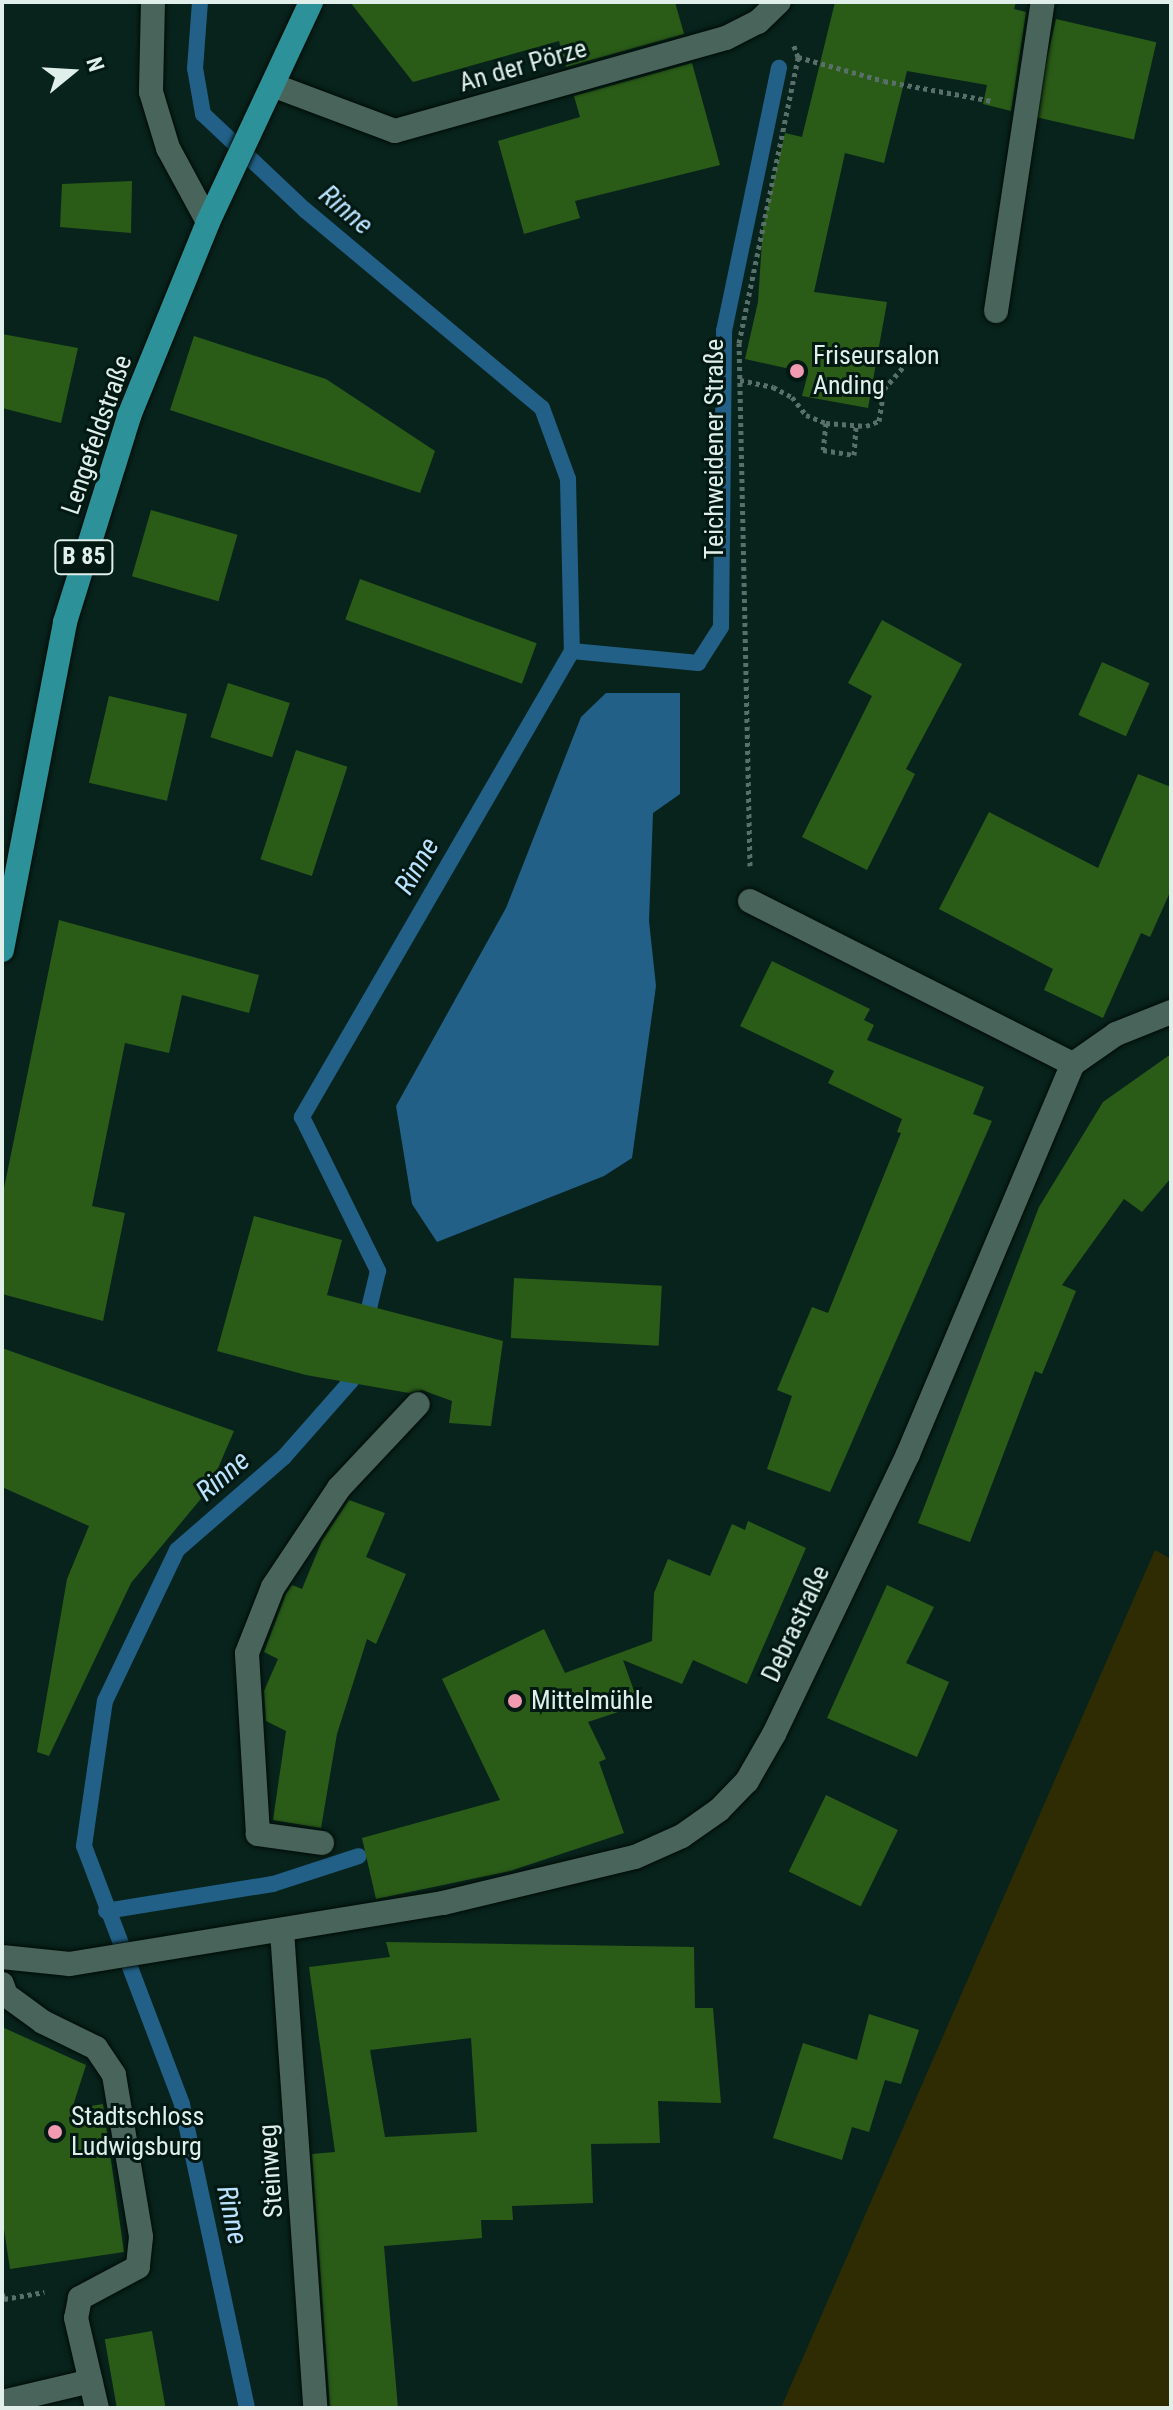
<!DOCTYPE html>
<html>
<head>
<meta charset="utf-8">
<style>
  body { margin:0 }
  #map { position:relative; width:1173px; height:2410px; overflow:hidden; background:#08231c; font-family:"Roboto Condensed",sans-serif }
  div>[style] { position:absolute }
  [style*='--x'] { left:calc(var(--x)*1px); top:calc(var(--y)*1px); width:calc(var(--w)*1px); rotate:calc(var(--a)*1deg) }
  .green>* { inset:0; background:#2f2c04 }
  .water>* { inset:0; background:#226088 }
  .stream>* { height:16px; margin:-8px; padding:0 8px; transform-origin:8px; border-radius:8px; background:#226088 }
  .building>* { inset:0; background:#2a5c18; transform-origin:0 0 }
  .path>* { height:5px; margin-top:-2.5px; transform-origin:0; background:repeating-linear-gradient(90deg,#596f69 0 4px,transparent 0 8px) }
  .roads { filter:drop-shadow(0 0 2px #000c06) drop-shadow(0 0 2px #000c06) }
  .service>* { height:24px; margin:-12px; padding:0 12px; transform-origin:12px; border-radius:12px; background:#49645b }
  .minor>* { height:24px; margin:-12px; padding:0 12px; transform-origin:12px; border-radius:12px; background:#49645b }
  .primary>* { height:24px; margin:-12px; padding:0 12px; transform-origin:12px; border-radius:12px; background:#2c9198 }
  .dots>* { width:22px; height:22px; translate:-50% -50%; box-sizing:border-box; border:4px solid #011912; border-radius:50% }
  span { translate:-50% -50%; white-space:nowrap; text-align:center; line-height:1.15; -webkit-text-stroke:6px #011912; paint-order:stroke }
  .shield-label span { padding:2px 6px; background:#011912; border:2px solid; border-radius:6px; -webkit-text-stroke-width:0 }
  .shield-label { font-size:24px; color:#e0efea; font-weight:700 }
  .street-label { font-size:26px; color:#e0efea }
  .poi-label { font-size:26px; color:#e0efea }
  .left { translate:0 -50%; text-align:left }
  .water-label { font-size:28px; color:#bbe2ff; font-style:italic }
  .frame { position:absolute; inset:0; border:4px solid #e0efea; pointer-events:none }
  .north { position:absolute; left:32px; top:32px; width:80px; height:80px; -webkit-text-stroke:6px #011912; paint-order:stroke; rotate:72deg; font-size:22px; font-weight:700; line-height:32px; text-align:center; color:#e0efea }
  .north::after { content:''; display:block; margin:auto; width:28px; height:36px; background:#e0efea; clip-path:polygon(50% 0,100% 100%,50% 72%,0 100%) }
</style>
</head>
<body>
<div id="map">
  <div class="green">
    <i style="clip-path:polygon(1155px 1550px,1171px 1559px,1171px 2408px,781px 2408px)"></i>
  </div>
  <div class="water">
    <i style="clip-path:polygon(606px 693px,680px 693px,680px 794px,653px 813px,649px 921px,656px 986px,632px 1158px,604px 1176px,437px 1242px,412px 1204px,396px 1106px,506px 908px,581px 717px)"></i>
  </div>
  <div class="stream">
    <i style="--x:200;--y:2;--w:66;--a:94.3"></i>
    <i style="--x:195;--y:68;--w:47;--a:80.1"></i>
    <i style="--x:203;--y:114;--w:140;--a:43.3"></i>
    <i style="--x:305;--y:210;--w:309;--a:39.9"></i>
    <i style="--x:542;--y:408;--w:76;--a:69.9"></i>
    <i style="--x:568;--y:479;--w:172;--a:88.7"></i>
    <i style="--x:572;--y:651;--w:539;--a:120.09"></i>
    <i style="--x:302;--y:1117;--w:172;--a:63.7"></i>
    <i style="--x:378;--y:1271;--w:56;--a:103.5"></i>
    <i style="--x:572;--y:651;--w:127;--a:5.4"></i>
    <i style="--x:698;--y:663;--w:43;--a:-57.4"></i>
    <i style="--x:721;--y:627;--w:296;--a:-89.4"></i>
    <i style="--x:724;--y:331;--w:269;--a:-78.2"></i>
    <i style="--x:106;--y:1911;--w:169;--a:-9.2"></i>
    <i style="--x:273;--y:1884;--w:90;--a:-18"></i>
    <i style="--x:247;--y:2408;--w:311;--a:-102.1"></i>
    <i style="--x:182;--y:2104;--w:276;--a:-110.8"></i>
    <i style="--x:84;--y:1846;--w:147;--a:-81.8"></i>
    <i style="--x:105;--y:1701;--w:167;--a:-64.5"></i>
    <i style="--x:177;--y:1550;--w:142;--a:-41"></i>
    <i style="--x:284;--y:1457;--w:101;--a:-48.6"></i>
    <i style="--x:351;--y:1381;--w:19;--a:-74"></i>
  </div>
  <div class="building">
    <i style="clip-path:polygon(350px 2px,675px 2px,684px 34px,566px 67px,559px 41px,413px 82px)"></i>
    <i style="clip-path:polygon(835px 2px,1016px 2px,1014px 9px,1026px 12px,1011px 111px,983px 104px,987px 85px,907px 71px,884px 163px,845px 153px,814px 292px,887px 302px,868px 408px,802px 396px,808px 373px,745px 359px,758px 302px,763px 226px,785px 133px,802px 137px)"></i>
    <i style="left:1056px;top:19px;width:103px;height:100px;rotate:13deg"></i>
    <i style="clip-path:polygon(692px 63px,720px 165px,575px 201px,580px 218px,524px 234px,498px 141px,580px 117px,574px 96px)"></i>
    <i style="clip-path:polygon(132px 181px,131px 233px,60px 227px,62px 184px)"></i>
    <i style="clip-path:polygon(2px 334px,78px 348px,61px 423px,2px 408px)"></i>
    <i style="clip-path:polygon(194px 336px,326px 379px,435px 451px,420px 493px,170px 410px)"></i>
    <i style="left:151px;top:510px;width:90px;height:69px;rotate:16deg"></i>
    <i style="left:360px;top:579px;width:188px;height:43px;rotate:20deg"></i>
    <i style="clip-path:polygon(882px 620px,962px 664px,906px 769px,915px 774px,867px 870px,802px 837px,872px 696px,848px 683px)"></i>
    <i style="left:1102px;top:662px;width:52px;height:58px;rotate:24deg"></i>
    <i style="left:228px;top:683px;width:65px;height:57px;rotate:18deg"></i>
    <i style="left:109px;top:696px;width:80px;height:89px;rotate:13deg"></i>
    <i style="left:296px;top:750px;width:54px;height:115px;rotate:18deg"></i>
    <i style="clip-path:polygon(1138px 774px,1171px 787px,1171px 890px,1150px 937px,1141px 933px,1103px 1018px,1044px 990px,1053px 969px,939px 909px,989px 812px,1098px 868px)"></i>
    <i style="clip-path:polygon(59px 920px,259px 975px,249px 1013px,182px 995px,169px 1053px,125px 1043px,92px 1206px,125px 1213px,103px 1321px,2px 1294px,2px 1198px)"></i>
    <i style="clip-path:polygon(772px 961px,870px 1009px,864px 1020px,874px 1025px,867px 1040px,984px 1087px,973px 1114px,992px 1121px,830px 1492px,767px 1469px,792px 1396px,777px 1390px,812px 1307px,828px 1313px,901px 1133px,897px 1132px,902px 1119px,828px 1083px,834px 1071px,740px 1026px)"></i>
    <i style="clip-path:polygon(1171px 1054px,1171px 1178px,1142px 1212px,1124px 1199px,1062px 1285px,1076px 1291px,1042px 1374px,1035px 1371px,970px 1542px,918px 1523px,1039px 1207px,1103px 1102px)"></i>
    <i style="clip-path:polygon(254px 1216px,342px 1240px,327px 1295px,503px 1341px,491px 1426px,449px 1423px,452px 1401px,422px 1390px,409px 1393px,306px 1375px,217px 1351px)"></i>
    <i style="left:514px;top:1278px;width:148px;height:60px;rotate:3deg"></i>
    <i style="clip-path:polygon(2px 1348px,234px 1431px,209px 1489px,131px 1583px,49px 1756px,37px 1752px,67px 1579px,89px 1526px,2px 1487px)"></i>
    <i style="clip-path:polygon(349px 1500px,385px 1513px,366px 1557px,406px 1574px,376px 1644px,367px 1639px,337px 1734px,321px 1828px,273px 1820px,286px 1731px,266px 1721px,264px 1691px,278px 1659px,264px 1652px,286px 1594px,292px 1585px,302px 1589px,322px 1541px)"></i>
    <i style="clip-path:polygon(748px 1521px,806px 1548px,747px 1684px,693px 1660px,682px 1684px,623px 1660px,639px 1705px,588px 1722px,606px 1759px,599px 1762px,624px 1833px,510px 1871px,376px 1899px,362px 1838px,500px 1800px,442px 1679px,544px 1629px,565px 1673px,652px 1641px,654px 1593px,668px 1559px,710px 1576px,732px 1524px,745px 1530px)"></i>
    <i style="clip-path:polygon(887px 1585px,934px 1607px,906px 1663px,949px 1682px,917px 1757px,827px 1718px)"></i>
    <i style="left:826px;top:1795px;width:80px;height:85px;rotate:26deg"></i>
    <i style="clip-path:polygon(evenodd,386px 1942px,694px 1947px,695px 2008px,713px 2008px,721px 2103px,658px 2101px,660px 2143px,591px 2144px,593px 2203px,512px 2206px,513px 2220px,481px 2220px,482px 2238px,384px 2246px,398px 2408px,330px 2408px,312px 2154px,335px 2152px,309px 1967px,390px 1957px,386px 1942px,471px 2038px,477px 2132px,385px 2137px,370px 2050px,471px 2038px)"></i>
    <i style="clip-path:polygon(869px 2014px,919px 2030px,901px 2084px,885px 2080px,869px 2132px,852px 2127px,842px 2160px,773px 2138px,803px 2043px,857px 2060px)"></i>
    <i style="clip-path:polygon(2px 2027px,86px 2065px,72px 2109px,103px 2104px,124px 2252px,10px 2269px,2px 2216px)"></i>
    <i style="left:152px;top:2331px;width:78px;height:48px;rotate:80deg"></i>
  </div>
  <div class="path">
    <i style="--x:798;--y:57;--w:89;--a:15.6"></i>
    <i style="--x:884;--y:81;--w:110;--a:10.5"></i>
    <i style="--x:740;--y:380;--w:34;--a:12"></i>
    <i style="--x:773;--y:387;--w:21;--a:28"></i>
    <i style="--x:792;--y:397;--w:23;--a:52"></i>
    <i style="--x:806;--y:415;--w:22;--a:22"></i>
    <i style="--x:826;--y:423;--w:40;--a:4.3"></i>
    <i style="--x:866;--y:426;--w:14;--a:-21"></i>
    <i style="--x:879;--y:421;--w:32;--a:-81"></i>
    <i style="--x:884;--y:389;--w:43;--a:-48.8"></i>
    <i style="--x:826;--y:423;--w:27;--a:96"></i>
    <i style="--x:823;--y:450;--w:31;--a:9"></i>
    <i style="--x:854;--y:455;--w:29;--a:-86"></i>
    <i style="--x:750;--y:866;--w:523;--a:-91.2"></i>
    <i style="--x:739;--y:343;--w:292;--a:-78.3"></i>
    <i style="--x:798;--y:57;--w:15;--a:-110"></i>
    <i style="--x:2;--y:2293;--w:6;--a:72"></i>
    <i style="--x:4;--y:2299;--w:41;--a:-9.9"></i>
  </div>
  <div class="roads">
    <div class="service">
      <i style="--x:322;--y:1843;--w:65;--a:-172"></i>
      <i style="--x:258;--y:1834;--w:181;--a:-93.5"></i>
      <i style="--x:247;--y:1653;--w:71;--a:-68.5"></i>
      <i style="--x:273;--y:1587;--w:119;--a:-56.3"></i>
      <i style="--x:339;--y:1488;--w:115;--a:-46.8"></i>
      <i style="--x:2;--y:1984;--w:12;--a:70"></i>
      <i style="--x:6;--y:1995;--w:46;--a:36.1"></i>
      <i style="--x:43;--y:2022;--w:59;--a:26.1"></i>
      <i style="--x:96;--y:2048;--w:32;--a:56"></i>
      <i style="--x:114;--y:2075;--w:164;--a:80.5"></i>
      <i style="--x:141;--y:2237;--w:30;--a:96"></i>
      <i style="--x:138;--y:2267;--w:66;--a:151.9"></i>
      <i style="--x:80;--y:2298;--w:20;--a:101"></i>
      <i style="--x:76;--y:2318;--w:92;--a:76.9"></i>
      <i style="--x:2;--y:2402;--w:91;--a:-13.3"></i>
    </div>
    <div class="minor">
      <i style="--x:153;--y:2;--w:90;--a:91.3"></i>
      <i style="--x:151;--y:92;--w:59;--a:73.1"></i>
      <i style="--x:168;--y:148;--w:84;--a:61.6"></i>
      <i style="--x:275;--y:86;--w:128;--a:20.6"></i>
      <i style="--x:395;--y:131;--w:344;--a:-15.7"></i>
      <i style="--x:726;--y:38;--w:36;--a:-27"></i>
      <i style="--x:758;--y:22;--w:29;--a:-44"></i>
      <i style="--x:996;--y:311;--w:313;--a:-81.4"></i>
      <i style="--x:750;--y:901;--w:362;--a:26.8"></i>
      <i style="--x:282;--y:1931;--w:478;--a:86"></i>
      <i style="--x:2;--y:1957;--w:68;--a:5.9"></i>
      <i style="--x:70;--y:1964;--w:378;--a:-9.3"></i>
      <i style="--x:443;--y:1903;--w:197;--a:-13.5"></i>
      <i style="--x:635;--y:1857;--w:51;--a:-24.1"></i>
      <i style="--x:682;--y:1836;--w:45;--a:-35.1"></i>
      <i style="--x:719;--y:1810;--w:40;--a:-46"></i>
      <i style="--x:747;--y:1781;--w:54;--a:-60.1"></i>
      <i style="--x:774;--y:1734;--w:310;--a:-64.4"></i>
      <i style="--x:908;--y:1454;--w:423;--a:-67.1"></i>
      <i style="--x:1073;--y:1064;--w:52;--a:-34.9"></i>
      <i style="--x:1116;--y:1034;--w:59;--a:-21.8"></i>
    </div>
    <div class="primary">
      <i style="--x:2;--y:950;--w:334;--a:-79.1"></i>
      <i style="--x:65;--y:622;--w:216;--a:-72.7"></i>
      <i style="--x:129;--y:416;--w:209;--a:-67.8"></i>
      <i style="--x:208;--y:222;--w:243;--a:-64.9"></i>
    </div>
  </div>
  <div class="dots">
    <i style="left:797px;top:371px;background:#f19ab1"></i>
    <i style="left:515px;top:1701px;background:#f19ab1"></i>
    <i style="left:55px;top:2132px;background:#f19ab1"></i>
  </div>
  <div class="shield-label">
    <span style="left:84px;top:557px">B 85</span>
  </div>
  <div class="street-label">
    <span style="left:523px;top:66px;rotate:-16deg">An der Pörze</span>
    <span style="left:97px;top:435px;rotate:-71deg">Lengefeldstraße</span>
    <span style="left:715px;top:449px;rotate:-90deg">Teichweidener Straße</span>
    <span style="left:796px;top:1624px;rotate:-65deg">Debrastraße</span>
    <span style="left:271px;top:2171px;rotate:-94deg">Steinweg</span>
  </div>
  <div class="poi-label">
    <span class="left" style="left:813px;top:371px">Friseursalon<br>Anding</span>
    <span class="left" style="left:531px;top:1701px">Mittelmühle</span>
    <span class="left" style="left:71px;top:2132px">Stadtschloss<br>Ludwigsburg</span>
  </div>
  <div class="water-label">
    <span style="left:346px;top:210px;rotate:40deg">Rinne</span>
    <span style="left:417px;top:866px;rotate:-60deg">Rinne</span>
    <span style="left:223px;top:1476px;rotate:-41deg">Rinne</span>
    <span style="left:232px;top:2215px;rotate:78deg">Rinne</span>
  </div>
  <div class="frame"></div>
  <div class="north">N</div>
</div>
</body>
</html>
